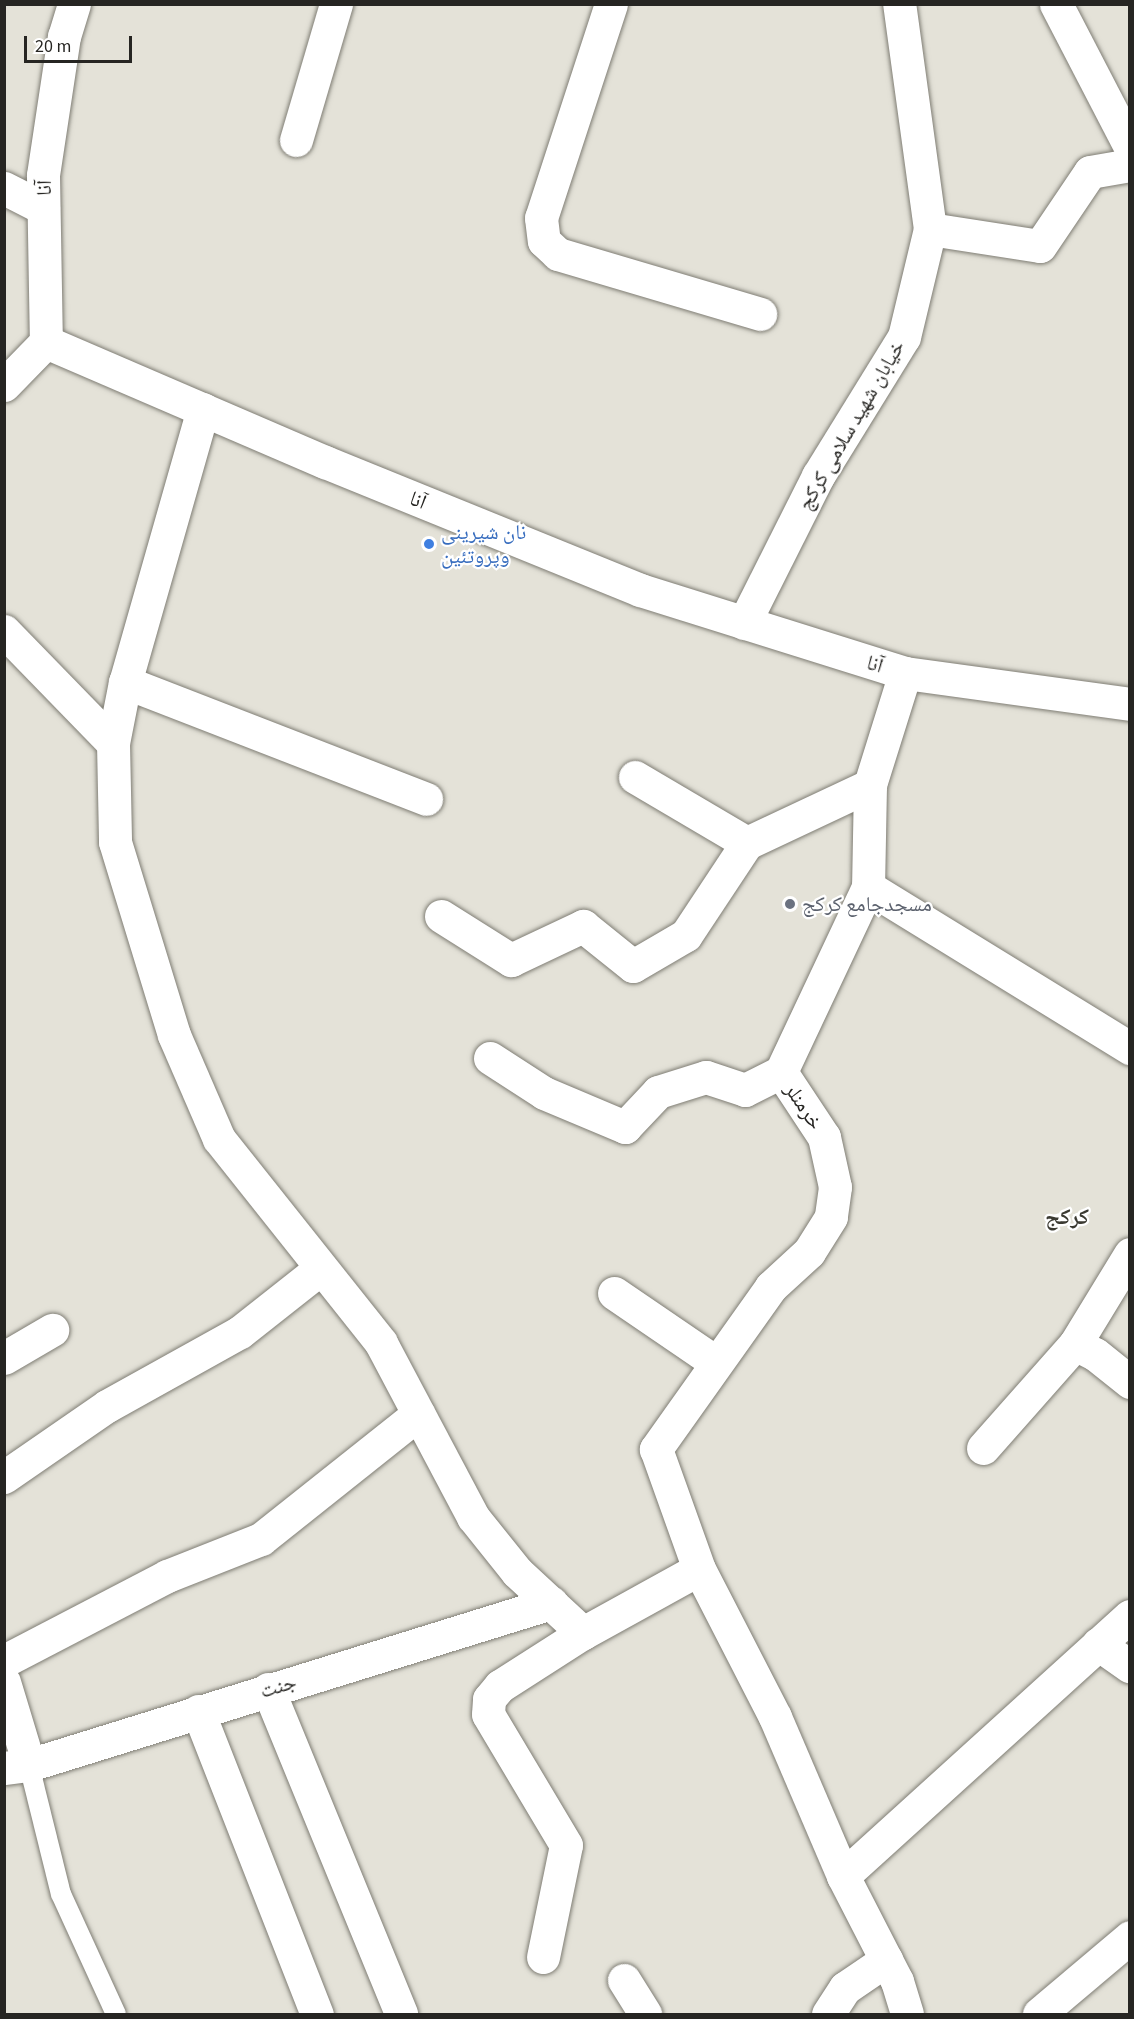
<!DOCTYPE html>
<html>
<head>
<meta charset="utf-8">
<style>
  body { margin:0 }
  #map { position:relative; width:1134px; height:2019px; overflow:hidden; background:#e4e2d8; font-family:"Source Sans 3","Noto Naskh Arabic",sans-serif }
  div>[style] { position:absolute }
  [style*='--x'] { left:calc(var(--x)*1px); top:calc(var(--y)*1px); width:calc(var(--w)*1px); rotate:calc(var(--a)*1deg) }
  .roads { filter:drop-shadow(0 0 2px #7f7d74) drop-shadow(0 0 2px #7f7d74) }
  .service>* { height:20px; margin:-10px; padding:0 10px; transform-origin:10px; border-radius:10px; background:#fff }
  .minor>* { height:33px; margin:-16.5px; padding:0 16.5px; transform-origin:16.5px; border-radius:16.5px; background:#fff }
  .dots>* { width:16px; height:16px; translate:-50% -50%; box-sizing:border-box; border:3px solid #fff; border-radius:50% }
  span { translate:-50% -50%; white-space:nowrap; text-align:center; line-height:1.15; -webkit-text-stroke:4.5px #fff; paint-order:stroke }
  .street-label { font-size:21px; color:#262522 }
  .shop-label { font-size:21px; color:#366cbe }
  .left { translate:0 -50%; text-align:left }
  .worship-label { font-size:21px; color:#5b616d }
  .neighbourhood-label { font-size:22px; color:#3b3a32; font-weight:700 }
  .frame { position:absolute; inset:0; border:6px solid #262522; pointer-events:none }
  .scale { position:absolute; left:24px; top:36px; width:108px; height:27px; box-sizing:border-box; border:3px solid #262522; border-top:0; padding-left:8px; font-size:18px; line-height:21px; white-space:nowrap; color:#262522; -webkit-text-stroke:4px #fff; paint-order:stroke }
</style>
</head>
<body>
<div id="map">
  <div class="roads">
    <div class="service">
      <i style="--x:29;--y:1765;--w:133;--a:76.1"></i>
      <i style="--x:61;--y:1894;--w:132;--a:65.4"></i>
    </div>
    <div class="minor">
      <i style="--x:74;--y:4;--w:34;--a:107"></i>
      <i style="--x:64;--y:36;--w:141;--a:98.6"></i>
      <i style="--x:43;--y:175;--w:167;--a:89"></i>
      <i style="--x:46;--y:342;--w:304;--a:23.3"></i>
      <i style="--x:325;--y:462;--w:340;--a:22.1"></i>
      <i style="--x:640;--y:590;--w:278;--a:17.4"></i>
      <i style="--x:905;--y:673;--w:227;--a:7.8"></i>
      <i style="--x:611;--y:4;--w:225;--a:108.1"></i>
      <i style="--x:541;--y:218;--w:23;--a:83"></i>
      <i style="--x:544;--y:241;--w:19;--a:43"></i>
      <i style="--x:558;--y:254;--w:211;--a:16.5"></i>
      <i style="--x:1056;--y:4;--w:161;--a:62.6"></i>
      <i style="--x:296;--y:140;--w:142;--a:-73.6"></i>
      <i style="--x:4;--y:188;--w:44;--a:27.1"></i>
      <i style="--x:930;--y:229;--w:111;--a:8.8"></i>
      <i style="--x:1040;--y:246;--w:89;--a:-56"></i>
      <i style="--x:1090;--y:172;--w:41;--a:-9.9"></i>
      <i style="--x:4;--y:385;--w:60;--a:-45.7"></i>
      <i style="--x:203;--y:409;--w:284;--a:105.9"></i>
      <i style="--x:125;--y:682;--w:62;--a:101.1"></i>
      <i style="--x:113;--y:743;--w:99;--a:88.8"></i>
      <i style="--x:115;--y:842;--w:202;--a:73"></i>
      <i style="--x:174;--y:1035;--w:113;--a:66.6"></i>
      <i style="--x:219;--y:1139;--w:260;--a:51.5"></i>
      <i style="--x:381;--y:1343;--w:197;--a:62.1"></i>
      <i style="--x:473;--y:1517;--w:70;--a:51.3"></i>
      <i style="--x:517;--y:1572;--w:90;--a:42.7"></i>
      <i style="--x:744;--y:623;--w:165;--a:-63.3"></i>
      <i style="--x:818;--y:476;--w:163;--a:-58.3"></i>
      <i style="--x:904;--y:337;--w:111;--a:-76.5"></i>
      <i style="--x:930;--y:229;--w:227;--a:-97.8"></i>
      <i style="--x:4;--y:631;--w:156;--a:45.8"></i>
      <i style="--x:905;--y:673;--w:117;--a:107.4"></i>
      <i style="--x:870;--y:785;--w:102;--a:91.1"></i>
      <i style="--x:868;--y:887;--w:204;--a:115.2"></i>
      <i style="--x:781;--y:1072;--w:78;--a:56.5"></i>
      <i style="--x:824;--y:1137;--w:51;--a:77.6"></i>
      <i style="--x:835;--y:1187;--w:30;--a:98"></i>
      <i style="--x:831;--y:1217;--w:41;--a:122.2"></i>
      <i style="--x:809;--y:1252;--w:52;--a:137.4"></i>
      <i style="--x:771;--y:1287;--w:199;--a:125.4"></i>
      <i style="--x:656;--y:1449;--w:127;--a:70.3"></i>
      <i style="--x:699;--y:1569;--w:166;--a:62.8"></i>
      <i style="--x:775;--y:1717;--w:173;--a:66.8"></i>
      <i style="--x:843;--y:1876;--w:118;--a:62.8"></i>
      <i style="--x:897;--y:1981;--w:34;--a:73"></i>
      <i style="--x:125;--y:682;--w:323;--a:21.2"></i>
      <i style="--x:635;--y:777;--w:130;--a:30.5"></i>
      <i style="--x:868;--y:887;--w:308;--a:31.6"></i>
      <i style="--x:441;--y:916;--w:83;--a:32.2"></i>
      <i style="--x:511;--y:960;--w:80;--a:-25.3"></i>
      <i style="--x:583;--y:926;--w:64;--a:38.7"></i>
      <i style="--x:633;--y:966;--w:61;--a:-30.3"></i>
      <i style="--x:686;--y:935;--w:110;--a:-56.5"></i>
      <i style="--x:747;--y:843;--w:136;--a:-25.2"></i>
      <i style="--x:490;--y:1058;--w:64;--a:32.9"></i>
      <i style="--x:544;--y:1093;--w:88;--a:22.8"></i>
      <i style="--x:625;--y:1127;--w:48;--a:-46.7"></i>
      <i style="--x:658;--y:1092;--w:50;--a:-17.4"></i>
      <i style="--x:706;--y:1077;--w:41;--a:18.4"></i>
      <i style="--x:745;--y:1090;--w:40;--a:-26.6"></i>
      <i style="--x:1130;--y:1254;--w:105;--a:121.4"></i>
      <i style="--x:1075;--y:1344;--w:22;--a:27"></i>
      <i style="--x:1095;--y:1354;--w:45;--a:38.7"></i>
      <i style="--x:614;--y:1293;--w:122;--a:34.3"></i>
      <i style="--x:4;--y:1358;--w:56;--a:-30.3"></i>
      <i style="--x:983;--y:1448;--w:139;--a:-48.5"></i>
      <i style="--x:4;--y:1477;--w:125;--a:-34.6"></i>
      <i style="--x:107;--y:1406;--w:152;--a:-29.1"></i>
      <i style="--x:240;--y:1332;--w:103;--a:-38.3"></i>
      <i style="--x:1098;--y:1644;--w:39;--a:35"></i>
      <i style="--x:4;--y:1661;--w:184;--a:-27.5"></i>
      <i style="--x:167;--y:1576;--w:101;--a:-21.5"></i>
      <i style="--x:261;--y:1539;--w:201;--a:-38.5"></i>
      <i style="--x:4;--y:1682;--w:87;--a:73.2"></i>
      <i style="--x:268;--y:1689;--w:351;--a:67.7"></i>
      <i style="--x:198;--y:1711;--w:326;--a:68.6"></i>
      <i style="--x:4;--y:1768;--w:25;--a:-7"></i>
      <i style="--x:29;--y:1765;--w:547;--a:-17.24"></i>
      <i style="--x:843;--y:1876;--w:387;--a:-42.2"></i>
      <i style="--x:543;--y:1957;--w:114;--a:-78.4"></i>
      <i style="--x:566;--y:1845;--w:152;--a:-120.8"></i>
      <i style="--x:488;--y:1714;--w:15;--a:-86"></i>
      <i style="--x:489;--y:1699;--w:17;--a:-50"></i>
      <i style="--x:500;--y:1686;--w:98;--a:-32.6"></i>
      <i style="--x:583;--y:1633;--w:132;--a:-28.9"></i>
      <i style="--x:624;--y:1980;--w:40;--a:58"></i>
      <i style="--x:828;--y:2014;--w:31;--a:-57"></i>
      <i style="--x:845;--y:1988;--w:50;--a:-34.3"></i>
      <i style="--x:1039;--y:2014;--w:119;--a:-40.2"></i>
    </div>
  </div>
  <div class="dots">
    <i style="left:429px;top:544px;background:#3f7fe0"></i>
    <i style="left:790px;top:904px;background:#6b7280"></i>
  </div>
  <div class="street-label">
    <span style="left:44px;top:188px;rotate:-89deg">آنا</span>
    <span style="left:851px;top:425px;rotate:-60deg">خیابان شهید سلامی کرکج</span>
    <span style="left:418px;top:500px;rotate:22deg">آنا</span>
    <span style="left:875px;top:664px;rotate:17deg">آنا</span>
    <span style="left:804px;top:1106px;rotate:56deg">خرمنلر</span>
    <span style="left:278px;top:1686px;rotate:-17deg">جنت</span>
  </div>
  <div class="shop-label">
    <span class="left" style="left:441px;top:544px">نان شیرینی<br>وپروتئین</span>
  </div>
  <div class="worship-label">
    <span class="left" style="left:802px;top:904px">مسجدجامع کرکج</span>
  </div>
  <div class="neighbourhood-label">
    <span style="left:1067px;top:1218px">کرکج</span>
  </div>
  <div class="frame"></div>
  <div class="scale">20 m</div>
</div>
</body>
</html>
